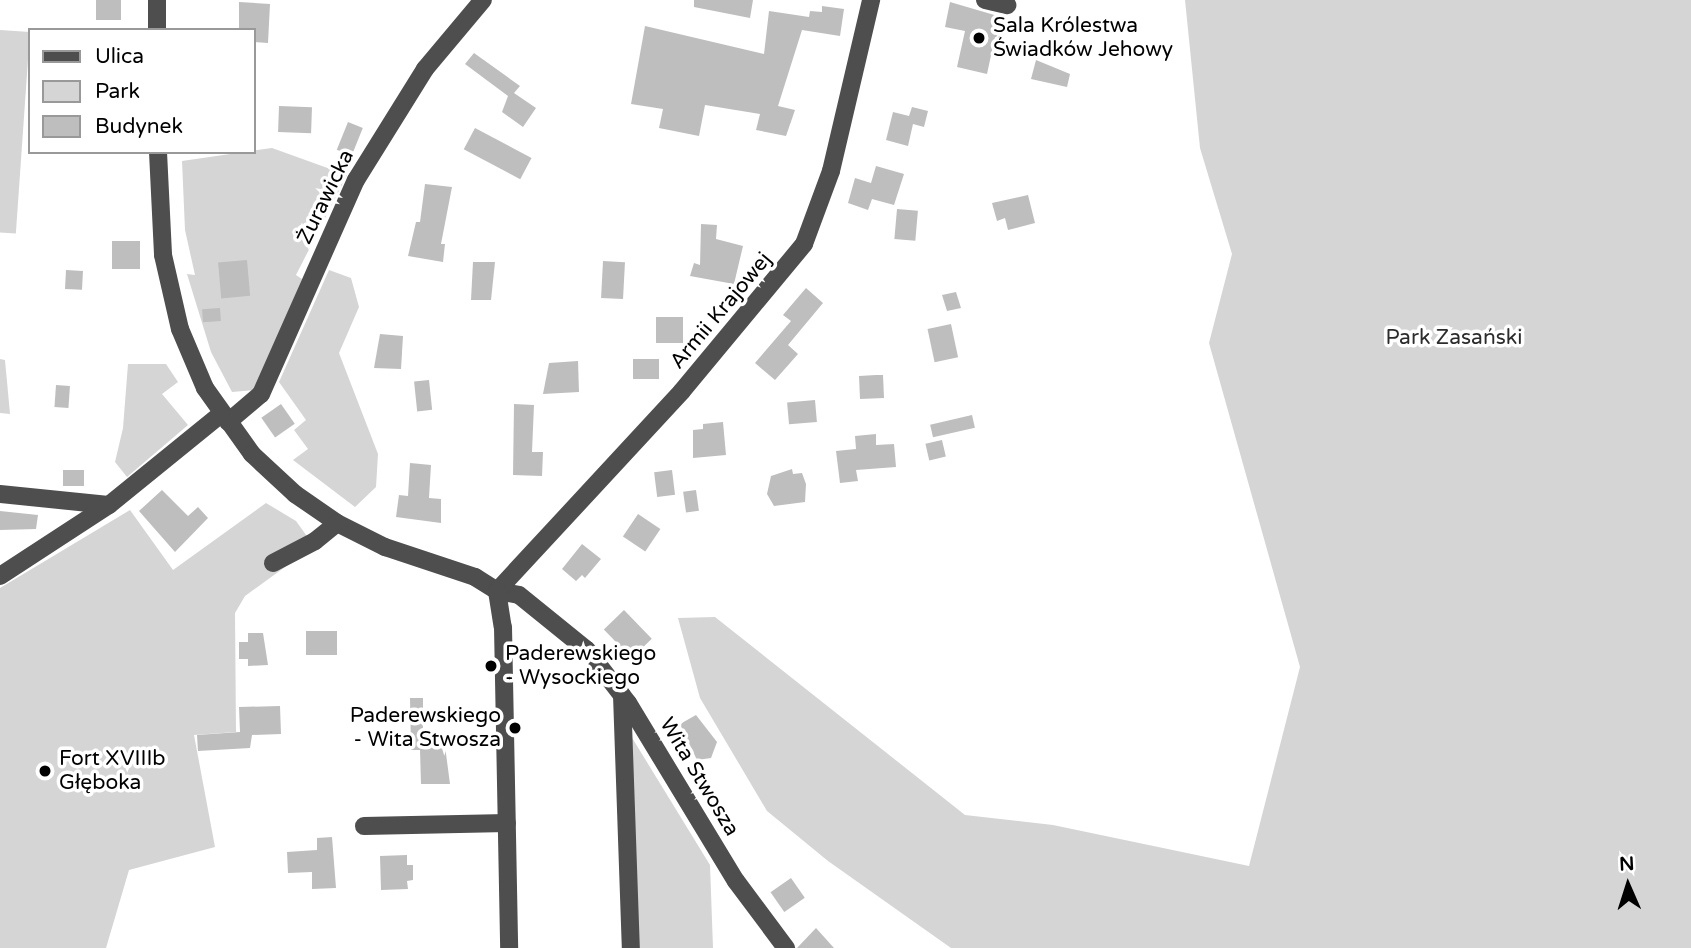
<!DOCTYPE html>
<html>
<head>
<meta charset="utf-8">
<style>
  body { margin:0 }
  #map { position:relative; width:1691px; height:948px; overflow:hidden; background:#fff; font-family:"Varela Round",sans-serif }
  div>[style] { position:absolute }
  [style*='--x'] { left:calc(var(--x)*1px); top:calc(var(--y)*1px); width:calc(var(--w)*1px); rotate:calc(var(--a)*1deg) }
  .green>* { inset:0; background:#d5d5d5; transform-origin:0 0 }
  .building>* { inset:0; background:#bebebe; transform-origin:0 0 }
  .minor>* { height:18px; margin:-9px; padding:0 9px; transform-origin:9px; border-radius:9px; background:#4e4e4e }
  .dots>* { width:19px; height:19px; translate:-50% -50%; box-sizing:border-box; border:4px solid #fff; border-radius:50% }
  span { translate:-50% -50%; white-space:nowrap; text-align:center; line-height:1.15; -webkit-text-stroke:7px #fff; paint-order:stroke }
  .poi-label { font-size:21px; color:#000 }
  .left { translate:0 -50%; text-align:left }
  .right { translate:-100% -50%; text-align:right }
  .street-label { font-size:21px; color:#000 }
  .park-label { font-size:21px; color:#2c2c2c }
  .legend { position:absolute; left:28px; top:28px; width:228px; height:126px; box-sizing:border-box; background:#fff; border:2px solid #999; margin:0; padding:9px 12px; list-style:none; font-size:21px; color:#000 }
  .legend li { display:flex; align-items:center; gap:14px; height:35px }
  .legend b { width:35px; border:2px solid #999 }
  .north { position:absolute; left:1593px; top:850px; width:70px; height:70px; -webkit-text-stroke:5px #fff; paint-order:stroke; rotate:357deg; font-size:19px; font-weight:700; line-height:28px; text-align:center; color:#000 }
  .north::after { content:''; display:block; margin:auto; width:24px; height:32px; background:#000; clip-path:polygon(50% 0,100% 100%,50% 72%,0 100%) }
</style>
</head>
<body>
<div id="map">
  <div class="green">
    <i style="clip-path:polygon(1185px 0,1691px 0,1691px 948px,951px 948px,828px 861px,767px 811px,700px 698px,678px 618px,715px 617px,965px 815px,1053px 825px,1249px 866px,1300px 667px,1209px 343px,1232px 254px,1200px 148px)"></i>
    <i style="left:0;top:30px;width:30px;height:202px;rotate:4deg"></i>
    <i style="clip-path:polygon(272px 148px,347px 175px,296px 275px,302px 279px,255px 390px,232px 392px,211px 352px,187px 274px,195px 275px,185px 230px,182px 161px)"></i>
    <i style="clip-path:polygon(329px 270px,351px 278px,359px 307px,339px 353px,378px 454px,376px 487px,355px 507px,293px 460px,308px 449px,294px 430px,306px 420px,279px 382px)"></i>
    <i style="clip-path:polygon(0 359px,5px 360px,10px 414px,0 413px)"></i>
    <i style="clip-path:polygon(128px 364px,166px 364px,178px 382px,162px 394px,188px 425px,127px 477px,115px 462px,123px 428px)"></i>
    <i style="clip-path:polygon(266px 503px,296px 521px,314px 546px,245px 596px,235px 613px,236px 732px,194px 735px,215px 847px,129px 870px,106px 948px,0 948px,0 588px,130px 510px,173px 570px)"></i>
    <i style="clip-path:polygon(623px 723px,710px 865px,713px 948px,636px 948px)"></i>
  </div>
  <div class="building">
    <i style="left:96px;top:0;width:25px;height:20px"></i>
    <i style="clip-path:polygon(694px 0,753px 0,750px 18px,694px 7px)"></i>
    <i style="clip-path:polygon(239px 2px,270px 4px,268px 43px,254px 42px,254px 30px,239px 30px)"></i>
    <i style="clip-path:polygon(950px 2px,1008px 19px,1003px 39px,995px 37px,987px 74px,957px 67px,965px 31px,945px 27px)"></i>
    <i style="clip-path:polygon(822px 6px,844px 9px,840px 36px,802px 30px,778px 106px,795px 110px,786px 136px,756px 130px,760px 114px,705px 105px,699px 136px,659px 128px,663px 109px,631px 104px,645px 26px,764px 54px,769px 11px,809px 17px,810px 11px,822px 12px)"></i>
    <i style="clip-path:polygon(474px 53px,520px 86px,514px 93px,536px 108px,523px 127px,502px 112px,508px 96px,465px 64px)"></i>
    <i style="clip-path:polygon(1036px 60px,1070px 74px,1067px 87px,1031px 79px)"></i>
    <i style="left:279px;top:106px;width:33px;height:26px;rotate:2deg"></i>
    <i style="clip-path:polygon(912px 107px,928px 111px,924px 127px,913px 124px,908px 146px,886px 140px,893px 112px,909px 116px)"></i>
    <i style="left:348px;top:122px;width:16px;height:30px;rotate:22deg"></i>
    <i style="left:475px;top:128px;width:64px;height:24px;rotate:28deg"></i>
    <i style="clip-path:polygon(876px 166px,904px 174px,894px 205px,872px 199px,868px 210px,848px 203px,855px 178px,871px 183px)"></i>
    <i style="clip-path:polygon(425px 184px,452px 187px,441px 244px,445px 244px,443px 262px,408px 256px,416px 222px,420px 222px)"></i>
    <i style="clip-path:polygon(1028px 195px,1035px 223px,1008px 230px,1005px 218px,997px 221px,992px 203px)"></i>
    <i style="left:897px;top:209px;width:21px;height:30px;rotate:5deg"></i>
    <i style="clip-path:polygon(701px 224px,717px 225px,716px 239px,743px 246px,734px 284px,690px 276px,694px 263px,700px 265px)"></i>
    <i style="left:112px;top:241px;width:28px;height:28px"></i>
    <i style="left:247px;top:260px;width:36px;height:29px;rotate:85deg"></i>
    <i style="left:603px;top:261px;width:22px;height:37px;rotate:3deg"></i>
    <i style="clip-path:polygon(473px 262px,495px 262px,491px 300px,471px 300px)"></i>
    <i style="left:66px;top:270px;width:17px;height:19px;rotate:3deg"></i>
    <i style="clip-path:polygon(806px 288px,823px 303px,788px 345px,798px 354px,775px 380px,755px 363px,791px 321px,783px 315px)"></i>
    <i style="clip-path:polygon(956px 292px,961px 308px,947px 311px,942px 295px)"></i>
    <i style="left:220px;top:308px;width:13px;height:18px;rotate:86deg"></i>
    <i style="left:656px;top:317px;width:27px;height:26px"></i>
    <i style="left:951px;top:324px;width:34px;height:24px;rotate:78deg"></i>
    <i style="clip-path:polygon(380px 334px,403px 336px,401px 369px,374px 368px)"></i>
    <i style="left:633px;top:359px;width:26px;height:20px"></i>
    <i style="clip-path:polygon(578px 361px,579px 392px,543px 394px,549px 363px)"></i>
    <i style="clip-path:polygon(876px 375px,883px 375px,884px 398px,860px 399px,859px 376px)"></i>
    <i style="left:429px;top:380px;width:30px;height:15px;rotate:84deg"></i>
    <i style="left:56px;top:385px;width:14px;height:22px;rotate:4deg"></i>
    <i style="left:815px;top:400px;width:22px;height:28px;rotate:85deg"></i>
    <i style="left:281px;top:404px;width:24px;height:24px;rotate:55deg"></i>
    <i style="clip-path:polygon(514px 404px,534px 405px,532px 452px,543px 452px,542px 476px,513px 475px)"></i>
    <i style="left:972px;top:415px;width:13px;height:43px;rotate:77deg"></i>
    <i style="clip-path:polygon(723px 422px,726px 455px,693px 458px,693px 430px,703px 429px,703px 424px)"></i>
    <i style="clip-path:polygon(876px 434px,876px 445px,894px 444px,896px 467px,856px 470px,858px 481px,840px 483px,836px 451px,856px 449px,855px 436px)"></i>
    <i style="left:942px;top:440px;width:17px;height:17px;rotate:77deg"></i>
    <i style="clip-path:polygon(410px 463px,431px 465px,429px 498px,441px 499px,441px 523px,396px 517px,399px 495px,408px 496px)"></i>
    <i style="clip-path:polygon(792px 469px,793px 474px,802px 473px,806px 484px,805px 502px,774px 506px,767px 494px,771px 476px)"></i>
    <i style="left:63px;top:470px;width:21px;height:16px"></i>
    <i style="left:672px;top:470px;width:25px;height:18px;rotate:83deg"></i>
    <i style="clip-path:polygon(162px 490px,188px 516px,198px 507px,208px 518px,175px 552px,139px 511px)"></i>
    <i style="left:696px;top:490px;width:21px;height:13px;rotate:82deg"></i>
    <i style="clip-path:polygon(0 511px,38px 515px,36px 529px,0 530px)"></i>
    <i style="left:638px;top:514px;width:27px;height:27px;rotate:34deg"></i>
    <i style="clip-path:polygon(582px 544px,601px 559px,585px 578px,582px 575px,576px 581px,562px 569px)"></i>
    <i style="left:624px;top:610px;width:40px;height:28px;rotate:46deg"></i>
    <i style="left:337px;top:631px;width:24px;height:31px;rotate:90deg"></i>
    <i style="clip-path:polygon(248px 633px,263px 633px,268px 665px,248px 666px,248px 659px,239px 659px,239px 642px,248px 642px)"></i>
    <i style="clip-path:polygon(410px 698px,423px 698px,423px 747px,445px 746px,450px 784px,421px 784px,420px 750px,411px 750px)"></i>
    <i style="clip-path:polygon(280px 706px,281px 734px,252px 735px,250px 748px,198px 751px,197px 735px,240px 732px,239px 707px)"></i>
    <i style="clip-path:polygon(696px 715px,717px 742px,711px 758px,697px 760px,680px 724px)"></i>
    <i style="clip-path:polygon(332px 837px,336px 888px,312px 889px,312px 872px,288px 873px,287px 852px,317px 850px,317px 838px)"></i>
    <i style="clip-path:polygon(407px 855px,407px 865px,413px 865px,413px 880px,407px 881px,408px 889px,381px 890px,380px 856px)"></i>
    <i style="left:791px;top:878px;width:24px;height:25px;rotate:55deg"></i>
    <i style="clip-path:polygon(816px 928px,834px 948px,797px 948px)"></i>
  </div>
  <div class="minor">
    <i style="--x:157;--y:0;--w:30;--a:90"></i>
    <i style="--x:985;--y:0;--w:23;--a:13"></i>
    <i style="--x:158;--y:152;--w:103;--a:87.2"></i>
    <i style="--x:163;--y:255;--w:76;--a:77.1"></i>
    <i style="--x:180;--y:329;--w:64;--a:67"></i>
    <i style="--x:205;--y:388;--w:81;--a:54.5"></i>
    <i style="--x:252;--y:454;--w:59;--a:42.9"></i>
    <i style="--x:295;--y:494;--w:51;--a:34.6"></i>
    <i style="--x:337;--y:523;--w:54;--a:26.6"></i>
    <i style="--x:385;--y:547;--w:95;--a:18.4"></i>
    <i style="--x:475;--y:577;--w:26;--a:32"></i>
    <i style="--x:497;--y:591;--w:22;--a:10"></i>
    <i style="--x:519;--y:595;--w:87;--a:39"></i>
    <i style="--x:587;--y:650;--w:67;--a:52.3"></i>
    <i style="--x:628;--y:703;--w:208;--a:58.8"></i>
    <i style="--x:736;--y:881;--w:84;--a:53.3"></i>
    <i style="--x:228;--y:422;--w:43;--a:-40.3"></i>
    <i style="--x:261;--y:394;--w:234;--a:-66.1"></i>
    <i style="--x:356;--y:180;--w:131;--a:-58.1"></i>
    <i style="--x:425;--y:69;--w:90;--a:-50"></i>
    <i style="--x:0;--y:494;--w:109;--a:5.8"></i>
    <i style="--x:273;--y:563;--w:47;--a:-27.6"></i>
    <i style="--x:315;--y:541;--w:28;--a:-39"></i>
    <i style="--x:0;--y:576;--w:130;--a:-33.1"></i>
    <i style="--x:109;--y:505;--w:144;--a:-39.1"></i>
    <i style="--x:497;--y:591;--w:272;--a:-47.2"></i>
    <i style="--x:682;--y:391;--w:191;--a:-50.3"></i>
    <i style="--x:804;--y:244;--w:78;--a:-69.7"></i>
    <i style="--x:831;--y:171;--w:176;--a:-76.8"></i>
    <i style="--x:497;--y:591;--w:36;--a:81"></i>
    <i style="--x:503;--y:627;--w:321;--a:88.9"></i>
    <i style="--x:622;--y:695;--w:253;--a:88"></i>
    <i style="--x:364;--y:826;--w:143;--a:-1.2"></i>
  </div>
  <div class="dots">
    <i style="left:979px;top:38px;background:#000"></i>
    <i style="left:491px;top:666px;background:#000"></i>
    <i style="left:515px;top:728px;background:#000"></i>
    <i style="left:45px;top:771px;background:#000"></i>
  </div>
  <div class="poi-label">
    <span class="left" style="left:993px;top:38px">Sala Królestwa<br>Świadków Jehowy</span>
    <span class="left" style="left:505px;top:666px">Paderewskiego<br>- Wysockiego</span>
    <span class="right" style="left:501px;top:728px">Paderewskiego<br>- Wita Stwosza</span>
    <span class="left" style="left:59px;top:771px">Fort XVIIIb<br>Głęboka</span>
  </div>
  <div class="street-label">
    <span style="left:326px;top:197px;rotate:-64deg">Żurawicka</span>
    <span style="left:721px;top:311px;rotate:-50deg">Armii Krajowej</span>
    <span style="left:699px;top:777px;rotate:59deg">Wita Stwosza</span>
  </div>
  <div class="park-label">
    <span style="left:1454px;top:338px">Park Zasański</span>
  </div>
  <ul class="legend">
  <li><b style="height:9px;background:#4e4e4e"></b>Ulica</li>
  <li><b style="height:19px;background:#d5d5d5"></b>Park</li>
  <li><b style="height:19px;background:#bebebe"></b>Budynek</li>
  </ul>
  <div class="north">N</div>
</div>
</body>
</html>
